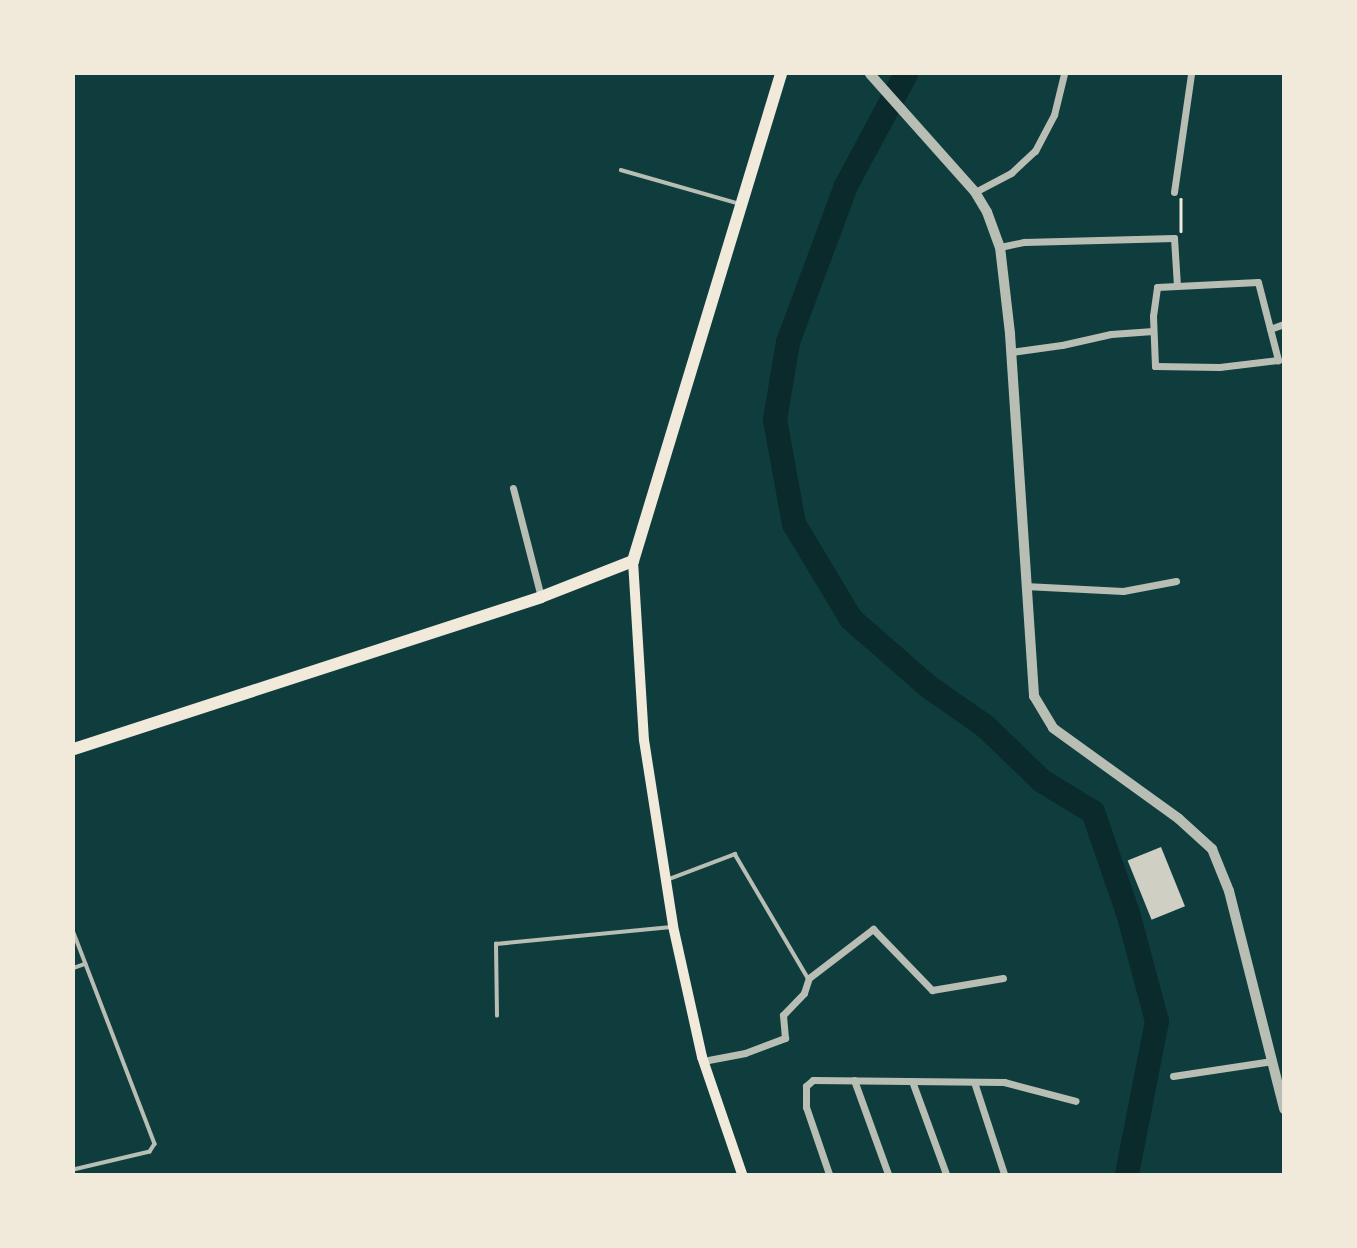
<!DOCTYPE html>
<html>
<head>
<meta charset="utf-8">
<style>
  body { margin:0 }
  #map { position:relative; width:1357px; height:1248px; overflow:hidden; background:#0f3d3e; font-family:"Archivo Narrow",sans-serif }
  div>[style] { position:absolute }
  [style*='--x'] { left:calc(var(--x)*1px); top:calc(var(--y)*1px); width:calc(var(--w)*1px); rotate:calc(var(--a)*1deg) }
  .river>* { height:24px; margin:-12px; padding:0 12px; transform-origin:12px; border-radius:12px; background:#0a2a2b }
  .building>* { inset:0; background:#cfcfc3; transform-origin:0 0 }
  .path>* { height:2.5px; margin:-1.25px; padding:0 1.25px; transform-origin:1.25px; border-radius:1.25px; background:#f1e9da }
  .service>* { height:3.5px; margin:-1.75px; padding:0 1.75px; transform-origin:1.75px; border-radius:1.75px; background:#b8beb3 }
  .minor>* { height:7px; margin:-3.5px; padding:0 3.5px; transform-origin:3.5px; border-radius:3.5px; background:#b8beb3 }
  .tertiary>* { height:10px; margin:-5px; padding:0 5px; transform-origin:5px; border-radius:5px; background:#b8beb3 }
  .secondary>* { height:10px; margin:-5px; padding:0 5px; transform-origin:5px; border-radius:5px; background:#f1e9da }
  .primary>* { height:12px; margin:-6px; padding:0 6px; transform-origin:6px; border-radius:6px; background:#f1e9da }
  span { translate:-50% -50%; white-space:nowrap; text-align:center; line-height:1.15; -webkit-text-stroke:7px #f1e9da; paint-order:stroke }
  .frame { position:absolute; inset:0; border:75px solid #f1e9da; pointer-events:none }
</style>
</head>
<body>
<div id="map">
  <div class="river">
    <i style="--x:906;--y:74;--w:127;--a:118.2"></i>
    <i style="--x:846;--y:186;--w:166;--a:110.4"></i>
    <i style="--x:788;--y:342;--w:79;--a:99.5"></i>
    <i style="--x:775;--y:420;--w:106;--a:79.6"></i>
    <i style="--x:794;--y:524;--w:111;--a:59"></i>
    <i style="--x:851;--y:619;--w:103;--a:41.1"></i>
    <i style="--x:929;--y:687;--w:68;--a:34.9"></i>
    <i style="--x:985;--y:726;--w:79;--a:44"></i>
    <i style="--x:1042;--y:781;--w:60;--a:31.3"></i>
    <i style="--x:1093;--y:812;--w:107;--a:70.9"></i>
    <i style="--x:1128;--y:913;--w:112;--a:75"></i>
    <i style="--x:1157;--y:1021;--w:156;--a:101.1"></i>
  </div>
  <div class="building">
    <i style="left:1161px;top:847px;width:64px;height:36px;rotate:68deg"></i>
  </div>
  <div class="path">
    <i style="--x:1181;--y:199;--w:32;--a:90"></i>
  </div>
  <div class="service">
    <i style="--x:621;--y:170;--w:124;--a:15.9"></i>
    <i style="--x:667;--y:880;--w:73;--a:-20.9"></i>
    <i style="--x:735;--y:854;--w:144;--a:59.5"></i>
    <i style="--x:74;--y:933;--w:226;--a:69"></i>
    <i style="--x:155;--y:1144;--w:9;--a:122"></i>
    <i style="--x:150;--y:1152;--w:78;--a:166.7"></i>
    <i style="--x:74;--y:968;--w:12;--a:-20"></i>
    <i style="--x:497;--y:1016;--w:72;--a:-90.8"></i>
    <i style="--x:496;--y:944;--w:176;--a:-5.5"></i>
  </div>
  <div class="minor">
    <i style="--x:975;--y:192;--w:41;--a:-27.8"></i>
    <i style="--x:1011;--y:173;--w:33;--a:-43"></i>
    <i style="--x:1035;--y:151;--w:41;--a:-62.2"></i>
    <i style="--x:1054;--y:115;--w:42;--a:-76.3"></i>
    <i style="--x:1174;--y:192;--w:119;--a:-81.8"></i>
    <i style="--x:1000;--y:247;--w:25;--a:-12"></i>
    <i style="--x:1024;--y:242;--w:150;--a:-1.5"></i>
    <i style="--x:1174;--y:238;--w:48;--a:86.4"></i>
    <i style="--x:1258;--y:282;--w:81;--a:75.6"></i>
    <i style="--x:1278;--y:360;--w:59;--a:173.2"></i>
    <i style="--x:1219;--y:367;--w:64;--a:-179.1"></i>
    <i style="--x:1155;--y:366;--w:50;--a:-92.3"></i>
    <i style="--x:1153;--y:316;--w:29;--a:-82"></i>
    <i style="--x:1157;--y:287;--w:101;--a:-2.8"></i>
    <i style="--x:1270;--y:329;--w:15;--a:-20"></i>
    <i style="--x:1011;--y:352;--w:51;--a:-7.8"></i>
    <i style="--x:1062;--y:345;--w:50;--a:-12.7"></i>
    <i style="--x:1111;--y:334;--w:42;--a:-4.1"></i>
    <i style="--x:513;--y:488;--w:113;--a:75.6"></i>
    <i style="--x:1025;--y:586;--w:98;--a:2.9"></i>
    <i style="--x:1123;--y:591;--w:54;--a:-10.7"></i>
    <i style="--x:703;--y:1061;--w:43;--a:-10.8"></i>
    <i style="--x:745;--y:1053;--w:43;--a:-20.6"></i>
    <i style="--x:785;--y:1038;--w:23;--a:-95"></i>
    <i style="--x:783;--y:1015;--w:30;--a:-46"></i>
    <i style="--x:804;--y:993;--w:16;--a:-72"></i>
    <i style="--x:809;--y:978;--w:81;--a:-37.4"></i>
    <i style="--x:873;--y:929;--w:85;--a:46"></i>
    <i style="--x:932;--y:990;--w:72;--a:-9.6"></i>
    <i style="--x:1173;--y:1076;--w:100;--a:-8.6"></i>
    <i style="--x:854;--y:1080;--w:100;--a:70.1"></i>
    <i style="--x:912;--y:1081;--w:99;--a:69.9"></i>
    <i style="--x:974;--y:1082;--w:97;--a:71.9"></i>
    <i style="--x:829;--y:1174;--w:71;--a:-108.9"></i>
    <i style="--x:806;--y:1107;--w:21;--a:-90"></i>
    <i style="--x:806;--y:1086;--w:9;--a:-41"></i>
    <i style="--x:813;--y:1080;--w:191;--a:0.6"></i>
    <i style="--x:1004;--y:1082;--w:74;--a:14.8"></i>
  </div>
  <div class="tertiary">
    <i style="--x:870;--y:74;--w:158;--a:48.3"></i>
    <i style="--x:975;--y:192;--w:23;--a:59"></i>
    <i style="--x:987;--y:212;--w:37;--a:70"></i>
    <i style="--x:1000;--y:247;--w:88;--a:83.4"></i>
    <i style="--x:1010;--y:334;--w:363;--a:86.2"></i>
    <i style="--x:1034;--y:696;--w:37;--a:59"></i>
    <i style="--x:1053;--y:728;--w:155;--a:35.8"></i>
    <i style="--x:1179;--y:819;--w:45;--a:42.3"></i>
    <i style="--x:1212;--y:849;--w:45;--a:68"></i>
    <i style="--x:1229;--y:891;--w:225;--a:75.8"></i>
  </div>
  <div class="secondary">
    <i style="--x:633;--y:561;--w:179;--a:86.5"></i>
    <i style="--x:644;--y:740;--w:188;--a:81.1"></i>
    <i style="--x:673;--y:926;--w:134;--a:77.5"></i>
    <i style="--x:702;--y:1057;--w:124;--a:71.1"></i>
  </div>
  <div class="primary">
    <i style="--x:74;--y:749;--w:491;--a:-18"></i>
    <i style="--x:541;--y:597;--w:99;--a:-21.4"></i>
    <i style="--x:633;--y:561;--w:509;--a:-73.1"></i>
  </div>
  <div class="frame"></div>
</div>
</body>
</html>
